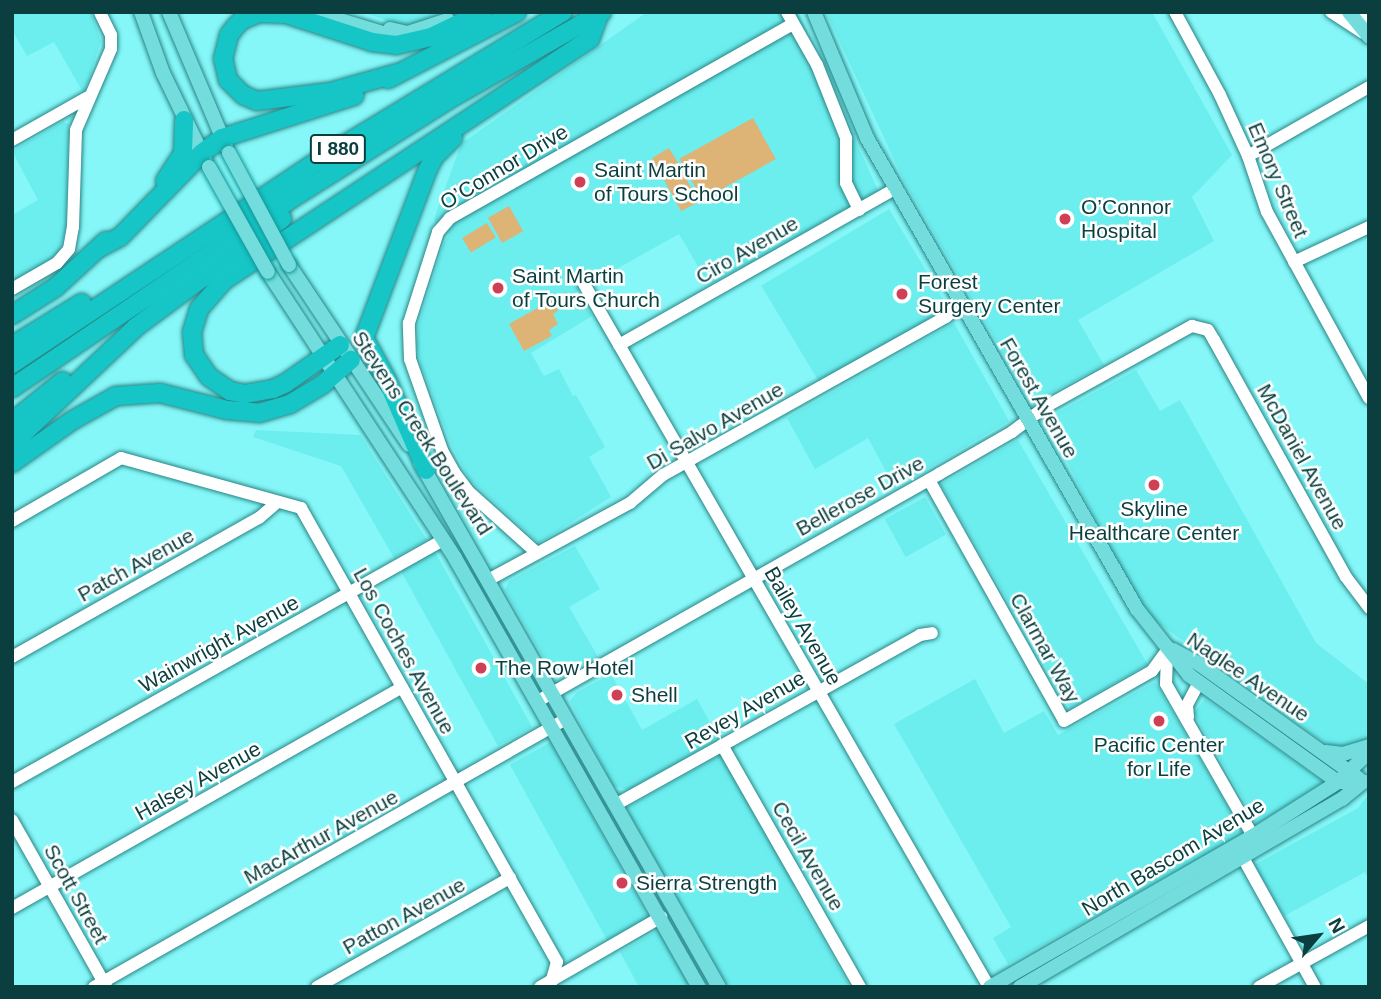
<!DOCTYPE html>
<html>
<head>
<meta charset="utf-8">
<style>
  body { margin:0 }
  #map { position:relative; width:1381px; height:999px; overflow:hidden; background:#86f7f8; font-family:Helvetica,sans-serif }
  div>[style] { position:absolute }
  [style*='--x'] { left:calc(var(--x)*1px); top:calc(var(--y)*1px); width:calc(var(--w)*1px); rotate:calc(var(--a)*1deg) }
  .built>* { inset:0; background:#6cedee; transform-origin:0 0 }
  .green>* { inset:0; background:#deb376; transform-origin:0 0 }
  .roads { filter:drop-shadow(0 0 2px #298485) drop-shadow(0 0 2px #298485) }
  .minor>* { height:12px; margin:-6px; padding:0 6px; transform-origin:6px; border-radius:6px; background:#fff }
  .major>* { height:14px; margin:-7px; padding:0 7px; transform-origin:7px; border-radius:7px; background:#73dddd }
  .highway>* { height:18px; margin:-9px; padding:0 9px; transform-origin:9px; border-radius:9px; background:#16c6c7 }
  .bridges { filter:drop-shadow(0 0 2px #129797) drop-shadow(0 0 2px #129797) }
  .major-bridge>* { height:14px; margin:-7px; padding:0 7px; transform-origin:7px; border-radius:7px; background:#73dddd }
  .dots>* { width:19px; height:19px; translate:-50% -50%; box-sizing:border-box; border:4px solid #fff; border-radius:50% }
  span { translate:-50% -50%; white-space:nowrap; text-align:center; line-height:1.15; -webkit-text-stroke:5px #fff; paint-order:stroke }
  .shield-label span { padding:2px 5px; background:#fff; border:2px solid; border-radius:5px; -webkit-text-stroke-width:0 }
  .shield-label { font-size:19px; color:#0b3f3f; font-weight:700 }
  .street-label { font-size:21px; color:#0b3f3f }
  .poi-label { font-size:21px; color:#0b3f3f }
  .left { translate:0 -50%; text-align:left }
  .frame { position:absolute; inset:0; border:14px solid #0b3f3f; pointer-events:none }
  .north { position:absolute; left:1283px; top:901px; width:70px; height:70px; -webkit-text-stroke:5px #fff; paint-order:stroke; rotate:61deg; font-size:19px; font-weight:700; line-height:28px; text-align:center; color:#0b3f3f }
  .north::after { content:''; display:block; margin:auto; width:24px; height:32px; background:#0b3f3f; clip-path:polygon(50% 0,100% 100%,50% 72%,0 100%) }
</style>
</head>
<body>
<div id="map">
  <div class="built">
    <i style="clip-path:polygon(12px 12px,91px 12px,101px 41px,84px 94px,54px 42px,27px 56px,12px 30px)"></i>
    <i style="clip-path:polygon(363px 12px,460px 12px,430px 29px,407px 28px)"></i>
    <i style="clip-path:polygon(647px 12px,798px 12px,880px 195px,709px 285px,679px 234px,577px 291px,592px 316px,531px 353px,544px 376px,559px 369px,573px 396px,576px 395px,605px 447px,589px 457px,611px 497px,539px 543px,469px 479px,451px 444px,421px 365px,417px 346px,418px 326px,444px 243px,450px 233px,442px 235px,434px 219px,461px 144px)"></i>
    <i style="clip-path:polygon(826px 12px,1152px 12px,1232px 155px,1192px 197px,1214px 241px,1078px 320px,1104px 365px,1032px 403px,904px 181px)"></i>
    <i style="clip-path:polygon(63px 122px,69px 124px,66px 229px,58px 256px,17px 282px,12px 274px,12px 215px,38px 200px,12px 151px)"></i>
    <i style="left:889px;top:209px;width:116px;height:149px;rotate:59deg"></i>
    <i style="clip-path:polygon(954px 323px,1009px 421px,895px 488px,868px 438px,815px 469px,787px 418px)"></i>
    <i style="clip-path:polygon(1136px 370px,1160px 411px,1180px 400px,1316px 643px,1369px 684px,1369px 739px,1366px 743px,1335px 750px,1140px 610px,1046px 419px)"></i>
    <i style="clip-path:polygon(256px 430px,360px 435px,427px 540px,394px 558px,341px 466px,253px 437px)"></i>
    <i style="left:1018px;top:440px;width:259px;height:89px;rotate:60deg"></i>
    <i style="left:925px;top:497px;width:43px;height:46px;rotate:61deg"></i>
    <i style="clip-path:polygon(575px 546px,600px 589px,569px 607px,598px 657px,560px 676px,552px 672px,505px 590px,509px 581px)"></i>
    <i style="left:435px;top:552px;width:200px;height:39px;rotate:61deg"></i>
    <i style="clip-path:polygon(611px 674px,642px 730px,697px 699px,719px 739px,630px 790px,613px 786px,570px 701px,577px 692px)"></i>
    <i style="clip-path:polygon(975px 679px,1004px 733px,1044px 711px,1058px 735px,1155px 682px,1244px 834px,1008px 964px,993px 938px,1011px 927px,894px 724px)"></i>
    <i style="clip-path:polygon(1205px 699px,1324px 782px,1257px 824px,1194px 713px)"></i>
    <i style="left:551px;top:742px;width:203px;height:47px;rotate:61deg"></i>
    <i style="clip-path:polygon(721px 755px,796px 885px,793px 887px,850px 987px,728px 987px,626px 808px)"></i>
    <i style="clip-path:polygon(1369px 793px,1369px 880px,1365px 872px,1284px 916px,1254px 865px,1358px 808px)"></i>
    <i style="clip-path:polygon(660px 929px,692px 987px,639px 987px,620px 952px)"></i>
  </div>
  <div class="green">
    <i style="left:753px;top:118px;width:47px;height:84px;rotate:61deg"></i>
    <i style="clip-path:polygon(669px 148px,683px 171px,672px 178px,683px 173px,699px 202px,681px 211px,652px 158px)"></i>
    <i style="left:509px;top:206px;width:29px;height:24px;rotate:61deg"></i>
    <i style="left:487px;top:223px;width:17px;height:29px;rotate:59deg"></i>
    <i style="clip-path:polygon(566px 292px,568px 297px,555px 305px,558px 311px,553px 314px,558px 324px,549px 330px,552px 336px,524px 351px,509px 324px)"></i>
  </div>
  <div class="roads">
    <div class="minor">
      <i style="--x:787;--y:12;--w:61;--a:60.5"></i>
      <i style="--x:817;--y:65;--w:79;--a:68.3"></i>
      <i style="--x:846;--y:138;--w:45;--a:90"></i>
      <i style="--x:846;--y:183;--w:30;--a:64"></i>
      <i style="--x:1175;--y:12;--w:94;--a:61.5"></i>
      <i style="--x:1220;--y:95;--w:67;--a:65.3"></i>
      <i style="--x:1248;--y:156;--w:59;--a:71.3"></i>
      <i style="--x:1267;--y:212;--w:212;--a:61.3"></i>
      <i style="--x:1331;--y:12;--w:38;--a:33"></i>
      <i style="--x:1361;--y:12;--w:22;--a:74"></i>
      <i style="--x:12;--y:140;--w:87;--a:-29.5"></i>
      <i style="--x:1248;--y:156;--w:139;--a:-29.7"></i>
      <i style="--x:1294;--y:262;--w:83;--a:-25"></i>
      <i style="--x:584;--y:284;--w:811;--a:60.05"></i>
      <i style="--x:12;--y:289;--w:52;--a:-30"></i>
      <i style="--x:57;--y:263;--w:18;--a:-49"></i>
      <i style="--x:69;--y:249;--w:22;--a:-80"></i>
      <i style="--x:73;--y:227;--w:97;--a:-88.2"></i>
      <i style="--x:76;--y:130;--w:88;--a:-66.6"></i>
      <i style="--x:111;--y:49;--w:14;--a:-90"></i>
      <i style="--x:111;--y:35;--w:25;--a:-116"></i>
      <i style="--x:619;--y:345;--w:317;--a:-29.5"></i>
      <i style="--x:929;--y:480;--w:276;--a:60.7"></i>
      <i style="--x:1064;--y:721;--w:101;--a:-29.6"></i>
      <i style="--x:1152;--y:671;--w:29;--a:-54"></i>
      <i style="--x:12;--y:521;--w:126;--a:-30"></i>
      <i style="--x:121;--y:458;--w:187;--a:15.5"></i>
      <i style="--x:301;--y:508;--w:521;--a:60.58"></i>
      <i style="--x:557;--y:962;--w:26;--a:106"></i>
      <i style="--x:537;--y:553;--w:91;--a:-138.1"></i>
      <i style="--x:469;--y:492;--w:25;--a:-127"></i>
      <i style="--x:454;--y:472;--w:25;--a:-119"></i>
      <i style="--x:442;--y:450;--w:96;--a:-109.4"></i>
      <i style="--x:410;--y:359;--w:36;--a:-92"></i>
      <i style="--x:409;--y:323;--w:96;--a:-72.3"></i>
      <i style="--x:438;--y:232;--w:18;--a:-49"></i>
      <i style="--x:450;--y:218;--w:392;--a:-29.5"></i>
      <i style="--x:488;--y:580;--w:162;--a:-28.5"></i>
      <i style="--x:630;--y:503;--w:43;--a:-40.3"></i>
      <i style="--x:663;--y:475;--w:324;--a:-29.2"></i>
      <i style="--x:946;--y:317;--w:18;--a:-41"></i>
      <i style="--x:1167;--y:655;--w:29;--a:92"></i>
      <i style="--x:1166;--y:684;--w:175;--a:60.2"></i>
      <i style="--x:12;--y:657;--w:283;--a:-29.4"></i>
      <i style="--x:259;--y:518;--w:23;--a:-41"></i>
      <i style="--x:538;--y:701;--w:461;--a:-29.5"></i>
      <i style="--x:939;--y:474;--w:84;--a:-29.9"></i>
      <i style="--x:1012;--y:432;--w:41;--a:-37.1"></i>
      <i style="--x:1045;--y:407;--w:168;--a:-28.9"></i>
      <i style="--x:1192;--y:326;--w:16;--a:14"></i>
      <i style="--x:1208;--y:330;--w:12;--a:59"></i>
      <i style="--x:1214;--y:340;--w:271;--a:60.9"></i>
      <i style="--x:1346;--y:577;--w:39;--a:53"></i>
      <i style="--x:1188;--y:717;--w:12;--a:-95"></i>
      <i style="--x:1187;--y:705;--w:26;--a:-62"></i>
      <i style="--x:722;--y:745;--w:279;--a:60.3"></i>
      <i style="--x:12;--y:782;--w:495;--a:-29.3"></i>
      <i style="--x:615;--y:805;--w:349;--a:-29.1"></i>
      <i style="--x:920;--y:635;--w:12;--a:-9"></i>
      <i style="--x:12;--y:820;--w:191;--a:60.5"></i>
      <i style="--x:1242;--y:856;--w:150;--a:60.9"></i>
      <i style="--x:12;--y:908;--w:448;--a:-29.5"></i>
      <i style="--x:94;--y:987;--w:543;--a:-29.59"></i>
      <i style="--x:317;--y:987;--w:222;--a:-29.5"></i>
      <i style="--x:540;--y:987;--w:140;--a:-30"></i>
      <i style="--x:1259;--y:987;--w:126;--a:-29"></i>
    </div>
    <div class="major">
      <i style="--x:141;--y:12;--w:65;--a:70.2"></i>
      <i style="--x:163;--y:73;--w:97;--a:64.2"></i>
      <i style="--x:169;--y:12;--w:146;--a:67"></i>
      <i style="--x:313;--y:12;--w:90;--a:16.8"></i>
      <i style="--x:814;--y:12;--w:137;--a:67.2"></i>
      <i style="--x:867;--y:138;--w:543;--a:60.18"></i>
      <i style="--x:1137;--y:609;--w:84;--a:51.8"></i>
      <i style="--x:1189;--y:675;--w:183;--a:35.7"></i>
      <i style="--x:1338;--y:782;--w:25;--a:0"></i>
      <i style="--x:1349;--y:12;--w:32;--a:51"></i>
      <i style="--x:390;--y:29;--w:18;--a:13"></i>
      <i style="--x:408;--y:33;--w:42;--a:-18"></i>
      <i style="--x:289;--y:265;--w:216;--a:56.3"></i>
      <i style="--x:268;--y:272;--w:342;--a:56.8"></i>
      <i style="--x:455;--y:558;--w:494;--a:60.4"></i>
      <i style="--x:420;--y:462;--w:604;--a:60.34"></i>
      <i style="--x:1173;--y:650;--w:30;--a:28"></i>
      <i style="--x:1199;--y:664;--w:196;--a:35.6"></i>
      <i style="--x:1326;--y:752;--w:17;--a:7"></i>
      <i style="--x:1343;--y:754;--w:27;--a:-17"></i>
      <i style="--x:990;--y:987;--w:303;--a:-29.9"></i>
      <i style="--x:1253;--y:836;--w:101;--a:-32.4"></i>
      <i style="--x:1338;--y:782;--w:43;--a:-44.1"></i>
      <i style="--x:1020;--y:987;--w:373;--a:-30.3"></i>
      <i style="--x:1342;--y:799;--w:28;--a:-39"></i>
    </div>
    <div class="highway">
      <i style="--x:398;--y:73;--w:71;--a:164.4"></i>
      <i style="--x:330;--y:92;--w:74;--a:173"></i>
      <i style="--x:257;--y:101;--w:15;--a:-157"></i>
      <i style="--x:243;--y:95;--w:21;--a:-135"></i>
      <i style="--x:228;--y:80;--w:22;--a:-103"></i>
      <i style="--x:223;--y:59;--w:25;--a:-76"></i>
      <i style="--x:229;--y:35;--w:10;--a:-53"></i>
      <i style="--x:235;--y:27;--w:10;--a:-45"></i>
      <i style="--x:242;--y:20;--w:18;--a:-22"></i>
      <i style="--x:259;--y:13;--w:27;--a:2"></i>
      <i style="--x:286;--y:14;--w:90;--a:18"></i>
      <i style="--x:372;--y:42;--w:24;--a:7"></i>
      <i style="--x:396;--y:45;--w:36;--a:-13"></i>
      <i style="--x:431;--y:37;--w:58;--a:-25.7"></i>
      <i style="--x:388;--y:79;--w:145;--a:-27.4"></i>
      <i style="--x:165;--y:181;--w:33;--a:-57"></i>
      <i style="--x:183;--y:153;--w:33;--a:-88"></i>
      <i style="--x:99;--y:248;--w:24;--a:-28"></i>
      <i style="--x:120;--y:237;--w:117;--a:-45.7"></i>
      <i style="--x:202;--y:153;--w:25;--a:-37"></i>
      <i style="--x:222;--y:138;--w:139;--a:-17.7"></i>
      <i style="--x:12;--y:315;--w:52;--a:-32.5"></i>
      <i style="--x:56;--y:287;--w:68;--a:-42.6"></i>
      <i style="--x:340;--y:345;--w:66;--a:144.9"></i>
      <i style="--x:286;--y:383;--w:14;--a:155"></i>
      <i style="--x:273;--y:389;--w:28;--a:170"></i>
      <i style="--x:245;--y:394;--w:15;--a:-169"></i>
      <i style="--x:230;--y:391;--w:25;--a:-146"></i>
      <i style="--x:209;--y:377;--w:27;--a:-124"></i>
      <i style="--x:194;--y:355;--w:23;--a:-95"></i>
      <i style="--x:192;--y:332;--w:24;--a:-73"></i>
      <i style="--x:199;--y:309;--w:37;--a:-49"></i>
      <i style="--x:223;--y:281;--w:440;--a:-33.4"></i>
      <i style="--x:590;--y:39;--w:27;--a:-70"></i>
      <i style="--x:12;--y:346;--w:82;--a:-31.6"></i>
      <i style="--x:12;--y:364;--w:367;--a:-33.6"></i>
      <i style="--x:318;--y:161;--w:287;--a:-31.3"></i>
      <i style="--x:12;--y:388;--w:346;--a:-34.1"></i>
      <i style="--x:299;--y:194;--w:176;--a:-32.2"></i>
      <i style="--x:448;--y:100;--w:177;--a:-29.7"></i>
      <i style="--x:12;--y:422;--w:65;--a:-38.8"></i>
      <i style="--x:12;--y:444;--w:170;--a:-43.3"></i>
      <i style="--x:136;--y:327;--w:182;--a:-36.5"></i>
      <i style="--x:12;--y:463;--w:75;--a:-35.2"></i>
      <i style="--x:73;--y:420;--w:49;--a:-29.2"></i>
      <i style="--x:116;--y:396;--w:44;--a:-3.9"></i>
      <i style="--x:160;--y:393;--w:69;--a:14.2"></i>
      <i style="--x:227;--y:410;--w:32;--a:5"></i>
      <i style="--x:259;--y:413;--w:32;--a:-16"></i>
      <i style="--x:290;--y:404;--w:39;--a:-31"></i>
      <i style="--x:323;--y:384;--w:37;--a:-41"></i>
      <i style="--x:426;--y:470;--w:98;--a:-113.4"></i>
      <i style="--x:387;--y:380;--w:48;--a:-118.7"></i>
      <i style="--x:364;--y:338;--w:178;--a:-69.3"></i>
      <i style="--x:427;--y:171;--w:16;--a:-63"></i>
      <i style="--x:434;--y:157;--w:27;--a:-45"></i>
    </div>
  </div>
  <div class="bridges">
    <div class="major-bridge">
      <i style="--x:229;--y:153;--w:127;--a:61.8"></i>
      <i style="--x:209;--y:167;--w:120;--a:60.7"></i>
    </div>
  </div>
  <div class="dots">
    <i style="left:580px;top:182px;background:#cf3f55"></i>
    <i style="left:1065px;top:219px;background:#cf3f55"></i>
    <i style="left:498px;top:288px;background:#cf3f55"></i>
    <i style="left:902px;top:294px;background:#cf3f55"></i>
    <i style="left:1154px;top:485px;background:#cf3f55"></i>
    <i style="left:481px;top:668px;background:#cf3f55"></i>
    <i style="left:617px;top:695px;background:#cf3f55"></i>
    <i style="left:1159px;top:721px;background:#cf3f55"></i>
    <i style="left:622px;top:883px;background:#cf3f55"></i>
  </div>
  <div class="shield-label">
    <span style="left:338px;top:149px">I 880</span>
  </div>
  <div class="street-label">
    <span style="left:504px;top:167px;rotate:-31deg">O’Connor Drive</span>
    <span style="left:1278px;top:180px;rotate:67deg">Emory Street</span>
    <span style="left:747px;top:250px;rotate:-30deg">Ciro Avenue</span>
    <span style="left:1039px;top:398px;rotate:60deg">Forest Avenue</span>
    <span style="left:715px;top:426px;rotate:-30deg">Di Salvo Avenue</span>
    <span style="left:422px;top:433px;rotate:57deg">Stevens Creek Boulevard</span>
    <span style="left:1302px;top:457px;rotate:61deg">McDaniel Avenue</span>
    <span style="left:860px;top:496px;rotate:-29deg">Bellerose Drive</span>
    <span style="left:136px;top:565px;rotate:-29deg">Patch Avenue</span>
    <span style="left:803px;top:626px;rotate:60deg">Bailey Avenue</span>
    <span style="left:219px;top:644px;rotate:-29deg">Wainwright Avenue</span>
    <span style="left:1045px;top:648px;rotate:61deg">Clarmar Way</span>
    <span style="left:404px;top:651px;rotate:61deg">Los Coches Avenue</span>
    <span style="left:1248px;top:677px;rotate:34deg">Naglee Avenue</span>
    <span style="left:745px;top:710px;rotate:-30deg">Revey Avenue</span>
    <span style="left:198px;top:781px;rotate:-29deg">Halsey Avenue</span>
    <span style="left:321px;top:837px;rotate:-29deg">MacArthur Avenue</span>
    <span style="left:808px;top:856px;rotate:60deg">Cecil Avenue</span>
    <span style="left:1173px;top:857px;rotate:-31deg">North Bascom Avenue</span>
    <span style="left:76px;top:894px;rotate:61deg">Scott Street</span>
    <span style="left:404px;top:916px;rotate:-29deg">Patton Avenue</span>
  </div>
  <div class="poi-label">
    <span class="left" style="left:594px;top:182px">Saint Martin<br>of Tours School</span>
    <span class="left" style="left:1081px;top:219px">O’Connor<br>Hospital</span>
    <span class="left" style="left:512px;top:288px">Saint Martin<br>of Tours Church</span>
    <span class="left" style="left:918px;top:294px">Forest<br>Surgery Center</span>
    <span style="left:1154px;top:521px">Skyline<br>Healthcare Center</span>
    <span class="left" style="left:495px;top:668px">The Row Hotel</span>
    <span class="left" style="left:631px;top:695px">Shell</span>
    <span style="left:1159px;top:757px">Pacific Center<br>for Life</span>
    <span class="left" style="left:636px;top:883px">Sierra Strength</span>
  </div>
  <div class="frame"></div>
  <div class="north">N</div>
</div>
</body>
</html>
